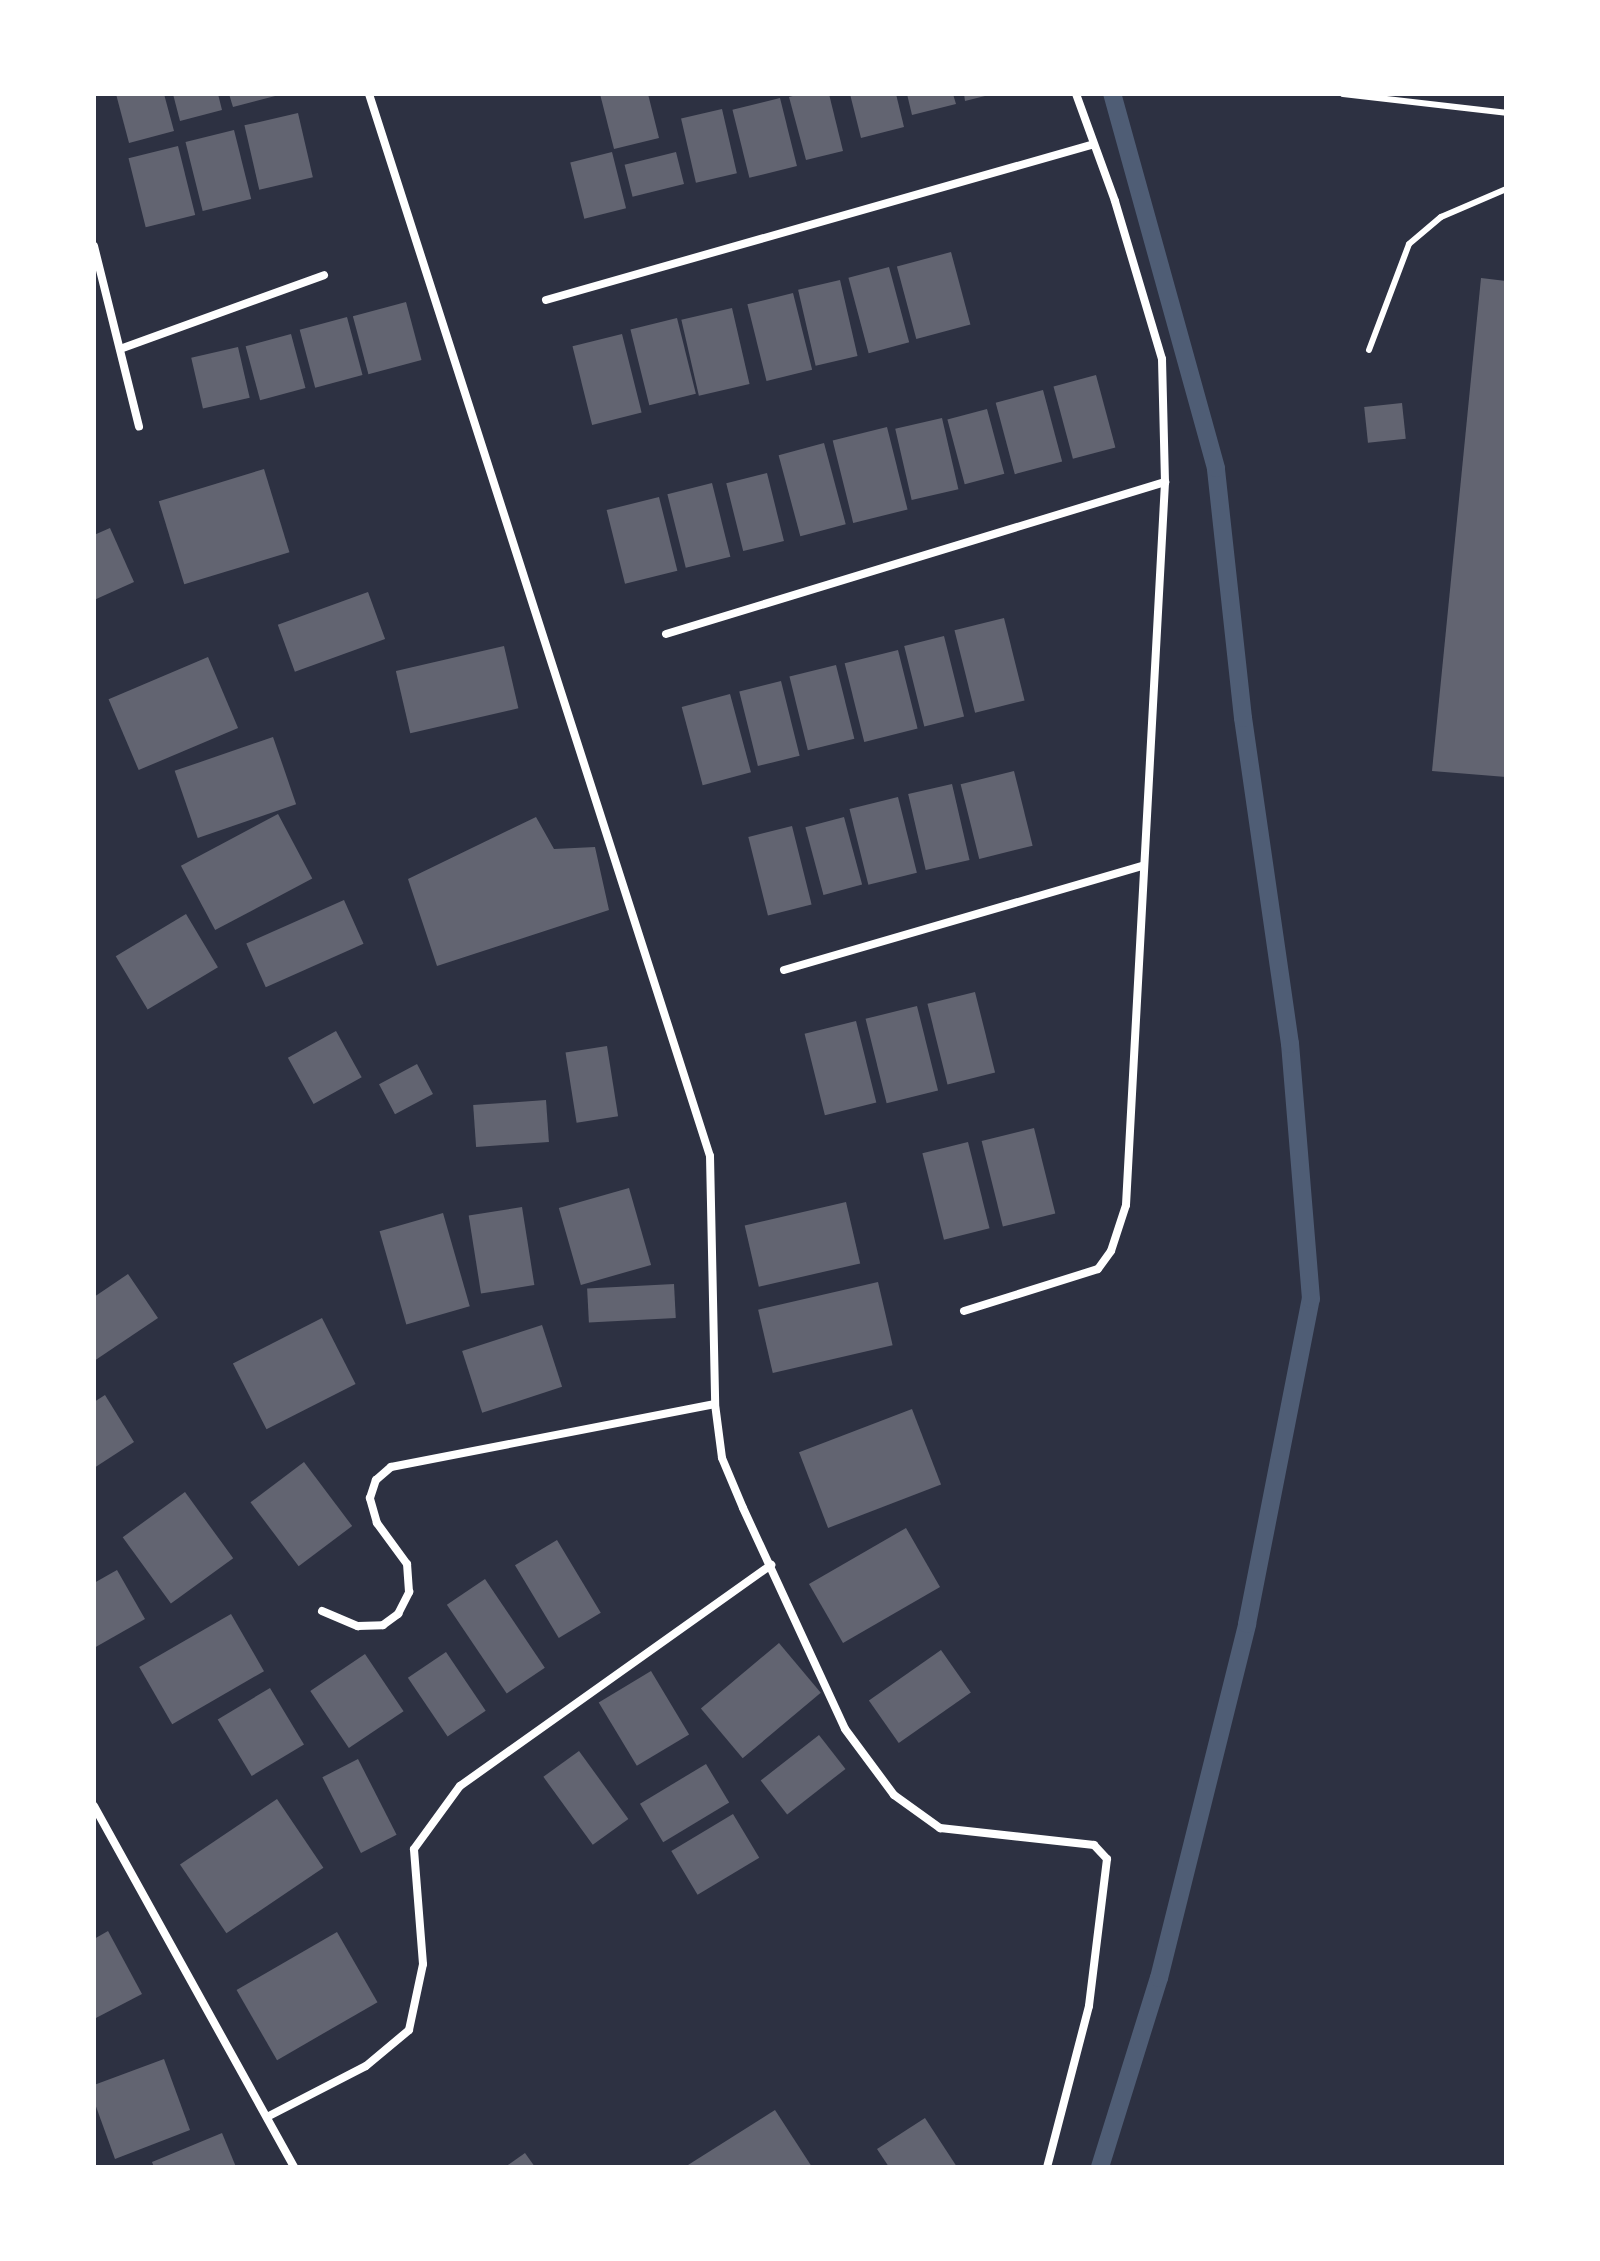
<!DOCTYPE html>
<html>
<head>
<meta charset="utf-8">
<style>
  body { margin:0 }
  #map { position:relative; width:1600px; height:2261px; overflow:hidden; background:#2d3142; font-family:"Playfair Display",serif }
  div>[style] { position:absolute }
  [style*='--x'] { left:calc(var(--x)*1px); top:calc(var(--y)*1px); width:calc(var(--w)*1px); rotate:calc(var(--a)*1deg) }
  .stream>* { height:18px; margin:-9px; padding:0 9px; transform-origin:9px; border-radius:9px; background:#4f5d75 }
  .building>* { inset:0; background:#626471; transform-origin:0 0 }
  .service>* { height:6px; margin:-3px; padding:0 3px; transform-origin:3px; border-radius:3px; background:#fff }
  .minor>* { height:8px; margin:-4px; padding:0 4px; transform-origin:4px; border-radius:4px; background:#fff }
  span { translate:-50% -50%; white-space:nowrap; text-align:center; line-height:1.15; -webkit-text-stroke:8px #fff; paint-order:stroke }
  .frame { position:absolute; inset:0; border:96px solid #fff; pointer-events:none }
</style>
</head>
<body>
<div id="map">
  <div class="stream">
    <i style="--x:1100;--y:2167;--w:198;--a:-72.7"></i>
    <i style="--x:1159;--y:1978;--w:365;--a:-76"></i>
    <i style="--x:1247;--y:1624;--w:331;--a:-78.9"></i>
    <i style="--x:1311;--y:1299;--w:256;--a:-94.7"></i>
    <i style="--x:1290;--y:1044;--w:329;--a:-98.2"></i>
    <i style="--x:1243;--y:718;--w:251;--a:-96.2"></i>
    <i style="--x:1216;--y:468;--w:388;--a:-105.5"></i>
  </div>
  <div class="building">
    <i style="clip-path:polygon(116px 94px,164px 94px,174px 131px,129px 143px)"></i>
    <i style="clip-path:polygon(173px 94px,218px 94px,222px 110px,180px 121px)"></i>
    <i style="clip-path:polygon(229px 94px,279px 94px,279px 95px,233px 107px)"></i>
    <i style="clip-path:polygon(600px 94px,648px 94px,659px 138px,614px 149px)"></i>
    <i style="clip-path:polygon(800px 94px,829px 94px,843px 151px,806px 160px,789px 97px)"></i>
    <i style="clip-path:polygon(850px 94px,896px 94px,904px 127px,861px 138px)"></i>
    <i style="clip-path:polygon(907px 94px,953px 94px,956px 104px,912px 115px)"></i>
    <i style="clip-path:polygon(964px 94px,989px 94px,989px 95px,965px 101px)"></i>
    <i style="left:780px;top:98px;width:70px;height:49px;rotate:76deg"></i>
    <i style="left:722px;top:109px;width:66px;height:42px;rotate:77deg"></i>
    <i style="left:298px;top:113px;width:66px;height:55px;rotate:77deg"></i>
    <i style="left:234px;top:130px;width:71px;height:50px;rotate:76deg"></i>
    <i style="left:178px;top:146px;width:71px;height:51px;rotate:76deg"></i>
    <i style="left:612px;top:152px;width:58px;height:43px;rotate:76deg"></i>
    <i style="left:676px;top:152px;width:33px;height:53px;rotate:76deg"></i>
    <i style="left:951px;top:252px;width:75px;height:56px;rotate:75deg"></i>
    <i style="left:889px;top:267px;width:78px;height:42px;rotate:75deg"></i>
    <i style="clip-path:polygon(1481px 278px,1506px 281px,1506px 777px,1432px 771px)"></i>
    <i style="left:840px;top:280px;width:78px;height:43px;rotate:77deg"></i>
    <i style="left:793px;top:293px;width:79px;height:47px;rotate:76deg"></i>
    <i style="left:406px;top:302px;width:60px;height:55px;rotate:75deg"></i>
    <i style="left:732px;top:308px;width:78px;height:52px;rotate:77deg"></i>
    <i style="left:347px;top:317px;width:60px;height:49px;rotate:75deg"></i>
    <i style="left:677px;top:318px;width:78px;height:48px;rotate:76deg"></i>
    <i style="left:291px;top:334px;width:56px;height:47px;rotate:75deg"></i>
    <i style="left:622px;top:334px;width:81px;height:51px;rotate:76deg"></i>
    <i style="left:238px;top:347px;width:52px;height:48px;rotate:77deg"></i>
    <i style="left:1096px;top:375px;width:75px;height:44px;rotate:75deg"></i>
    <i style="left:1043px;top:390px;width:74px;height:49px;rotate:75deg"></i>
    <i style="left:1402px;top:403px;width:36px;height:38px;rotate:84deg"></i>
    <i style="left:987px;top:409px;width:67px;height:41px;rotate:75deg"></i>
    <i style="left:942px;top:418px;width:73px;height:48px;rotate:77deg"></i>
    <i style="left:887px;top:427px;width:85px;height:56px;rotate:76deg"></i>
    <i style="left:824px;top:443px;width:84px;height:47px;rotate:75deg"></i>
    <i style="left:264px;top:469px;width:87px;height:110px;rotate:73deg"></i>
    <i style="left:767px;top:473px;width:70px;height:42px;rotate:76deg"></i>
    <i style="left:712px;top:483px;width:76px;height:46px;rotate:76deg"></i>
    <i style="left:659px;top:497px;width:76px;height:54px;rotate:76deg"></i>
    <i style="clip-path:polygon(110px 528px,134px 582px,94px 600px,94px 535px)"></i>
    <i style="left:368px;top:592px;width:50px;height:96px;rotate:70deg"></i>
    <i style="left:1004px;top:618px;width:85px;height:51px;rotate:76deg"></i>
    <i style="left:944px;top:636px;width:83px;height:41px;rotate:76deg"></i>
    <i style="left:504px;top:646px;width:64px;height:111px;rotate:77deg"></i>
    <i style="left:898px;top:650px;width:81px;height:55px;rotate:76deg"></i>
    <i style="left:208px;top:657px;width:77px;height:108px;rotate:67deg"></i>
    <i style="left:836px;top:665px;width:76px;height:48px;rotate:76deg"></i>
    <i style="left:781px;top:681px;width:77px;height:43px;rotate:76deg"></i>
    <i style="left:730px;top:694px;width:81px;height:50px;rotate:75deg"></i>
    <i style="left:273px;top:737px;width:71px;height:104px;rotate:71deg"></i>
    <i style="left:1014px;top:771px;width:77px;height:55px;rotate:76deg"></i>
    <i style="left:952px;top:784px;width:78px;height:45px;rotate:77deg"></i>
    <i style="left:898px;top:797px;width:78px;height:50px;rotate:76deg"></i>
    <i style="left:278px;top:814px;width:73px;height:110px;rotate:62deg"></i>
    <i style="clip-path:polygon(536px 817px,554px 849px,595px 847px,609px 910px,437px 966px,408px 879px)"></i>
    <i style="left:844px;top:817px;width:70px;height:40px;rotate:75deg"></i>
    <i style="left:792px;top:826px;width:81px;height:45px;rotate:76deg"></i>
    <i style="left:344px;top:900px;width:48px;height:107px;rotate:66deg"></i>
    <i style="left:186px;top:914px;width:62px;height:82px;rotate:59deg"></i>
    <i style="left:975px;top:992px;width:83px;height:49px;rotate:76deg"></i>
    <i style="left:917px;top:1006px;width:87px;height:53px;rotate:76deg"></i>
    <i style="left:856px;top:1021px;width:84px;height:53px;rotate:76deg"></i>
    <i style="left:336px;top:1031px;width:53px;height:55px;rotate:61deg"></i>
    <i style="left:607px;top:1046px;width:71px;height:42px;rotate:81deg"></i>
    <i style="left:417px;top:1064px;width:34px;height:43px;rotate:62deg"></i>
    <i style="left:546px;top:1100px;width:42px;height:73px;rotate:86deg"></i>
    <i style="left:1034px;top:1128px;width:88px;height:54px;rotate:76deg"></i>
    <i style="left:968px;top:1142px;width:89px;height:47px;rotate:76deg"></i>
    <i style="left:629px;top:1188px;width:80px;height:73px;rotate:74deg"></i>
    <i style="left:846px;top:1202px;width:63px;height:104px;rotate:77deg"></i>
    <i style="left:522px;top:1207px;width:79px;height:54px;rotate:81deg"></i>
    <i style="left:443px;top:1213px;width:97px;height:66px;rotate:74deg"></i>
    <i style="clip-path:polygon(128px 1274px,158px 1318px,94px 1361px,94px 1297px)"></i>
    <i style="left:878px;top:1282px;width:65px;height:123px;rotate:77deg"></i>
    <i style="left:674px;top:1284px;width:34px;height:87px;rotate:87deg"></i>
    <i style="left:322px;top:1318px;width:74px;height:100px;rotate:63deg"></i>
    <i style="left:542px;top:1325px;width:65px;height:84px;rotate:72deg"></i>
    <i style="clip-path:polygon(105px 1395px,134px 1442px,94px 1468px,94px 1402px)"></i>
    <i style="left:912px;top:1409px;width:81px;height:121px;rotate:69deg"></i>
    <i style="left:304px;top:1462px;width:80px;height:67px;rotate:53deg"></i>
    <i style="left:185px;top:1492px;width:82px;height:77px;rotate:54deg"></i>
    <i style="left:906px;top:1528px;width:68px;height:112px;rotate:60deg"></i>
    <i style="left:557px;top:1540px;width:85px;height:49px;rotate:59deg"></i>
    <i style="clip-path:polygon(117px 1570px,145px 1619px,94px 1648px,94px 1583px)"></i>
    <i style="left:485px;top:1579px;width:107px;height:46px;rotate:56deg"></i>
    <i style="left:231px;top:1614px;width:66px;height:106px;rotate:60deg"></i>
    <i style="left:779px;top:1643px;width:65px;height:102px;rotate:50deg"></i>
    <i style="left:941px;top:1650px;width:52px;height:88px;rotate:55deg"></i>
    <i style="left:446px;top:1652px;width:71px;height:46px;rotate:56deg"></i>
    <i style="left:365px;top:1654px;width:69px;height:66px;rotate:56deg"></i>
    <i style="left:651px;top:1671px;width:74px;height:61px;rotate:59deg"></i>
    <i style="left:270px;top:1688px;width:66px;height:61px;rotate:59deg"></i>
    <i style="left:819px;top:1735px;width:43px;height:74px;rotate:52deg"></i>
    <i style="left:579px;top:1751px;width:84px;height:44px;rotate:54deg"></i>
    <i style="left:358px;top:1759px;width:85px;height:40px;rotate:63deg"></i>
    <i style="left:706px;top:1764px;width:45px;height:77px;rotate:59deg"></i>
    <i style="left:277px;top:1799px;width:83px;height:117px;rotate:56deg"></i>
    <i style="left:733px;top:1814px;width:51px;height:72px;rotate:59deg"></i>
    <i style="clip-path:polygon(108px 1931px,142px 1994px,94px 2019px,94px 1939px)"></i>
    <i style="left:337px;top:1932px;width:81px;height:116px;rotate:60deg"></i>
    <i style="clip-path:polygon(164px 2059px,190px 2130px,115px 2159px,94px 2101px,94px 2085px)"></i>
    <i style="clip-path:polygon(775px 2110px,812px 2167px,689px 2167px,688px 2165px)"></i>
    <i style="clip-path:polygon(925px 2118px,957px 2167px,889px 2167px,877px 2149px)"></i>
    <i style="clip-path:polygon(222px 2133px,236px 2167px,154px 2167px,152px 2162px)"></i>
    <i style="clip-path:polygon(525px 2153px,535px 2167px,505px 2167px)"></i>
  </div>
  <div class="service">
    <i style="--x:1343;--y:94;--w:164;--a:6.6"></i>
    <i style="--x:1369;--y:350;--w:113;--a:-69.3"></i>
    <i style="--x:1409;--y:244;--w:42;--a:-40.2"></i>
    <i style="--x:1441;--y:217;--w:71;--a:-23.3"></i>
  </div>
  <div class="minor">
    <i style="--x:369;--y:94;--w:1115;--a:72.2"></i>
    <i style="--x:710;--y:1156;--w:248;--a:88.8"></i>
    <i style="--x:715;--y:1404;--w:54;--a:82.6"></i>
    <i style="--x:722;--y:1458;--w:54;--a:67.2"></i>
    <i style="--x:743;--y:1508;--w:243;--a:65.2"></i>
    <i style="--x:845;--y:1729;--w:82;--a:53.4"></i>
    <i style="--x:894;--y:1795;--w:57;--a:35.7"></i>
    <i style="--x:940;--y:1828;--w:155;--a:6.3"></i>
    <i style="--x:1094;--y:1845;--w:19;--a:47"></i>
    <i style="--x:1107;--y:1859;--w:148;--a:97"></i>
    <i style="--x:1089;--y:2006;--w:166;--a:104.6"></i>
    <i style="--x:94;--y:246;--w:186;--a:76"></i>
    <i style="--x:546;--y:300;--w:567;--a:-15.88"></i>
    <i style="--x:120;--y:349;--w:217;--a:-19.9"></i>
    <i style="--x:666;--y:634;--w:522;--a:-16.94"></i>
    <i style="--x:784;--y:970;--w:374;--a:-16.2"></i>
    <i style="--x:964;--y:1311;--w:140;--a:-17.4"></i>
    <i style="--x:1098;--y:1269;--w:22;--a:-54"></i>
    <i style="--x:1111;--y:1251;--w:48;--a:-71.9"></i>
    <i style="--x:1126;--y:1205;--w:724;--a:-86.91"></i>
    <i style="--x:1165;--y:482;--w:123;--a:-91.4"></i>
    <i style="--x:1162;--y:359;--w:165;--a:-106.6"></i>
    <i style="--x:1115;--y:201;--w:114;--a:-110"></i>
    <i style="--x:322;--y:1611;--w:39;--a:23"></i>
    <i style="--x:358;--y:1626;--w:25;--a:-2"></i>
    <i style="--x:383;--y:1625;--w:19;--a:-36"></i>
    <i style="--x:398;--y:1614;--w:25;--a:-63"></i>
    <i style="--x:409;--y:1592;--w:28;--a:-94"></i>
    <i style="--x:407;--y:1564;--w:51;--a:-126.2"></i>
    <i style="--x:377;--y:1523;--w:26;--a:-106"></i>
    <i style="--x:370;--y:1498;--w:19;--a:-72"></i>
    <i style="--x:376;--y:1480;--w:20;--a:-41"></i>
    <i style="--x:391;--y:1467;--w:330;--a:-11"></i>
    <i style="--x:94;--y:1806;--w:413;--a:61"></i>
    <i style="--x:267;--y:2117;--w:111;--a:-27.3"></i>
    <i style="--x:366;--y:2066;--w:56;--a:-39.9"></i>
    <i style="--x:409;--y:2030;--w:67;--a:-78"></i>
    <i style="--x:423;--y:1964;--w:115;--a:-94.5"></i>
    <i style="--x:414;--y:1849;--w:78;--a:-53.9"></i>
    <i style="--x:460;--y:1786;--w:382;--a:-35.4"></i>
  </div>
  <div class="frame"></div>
</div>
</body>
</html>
